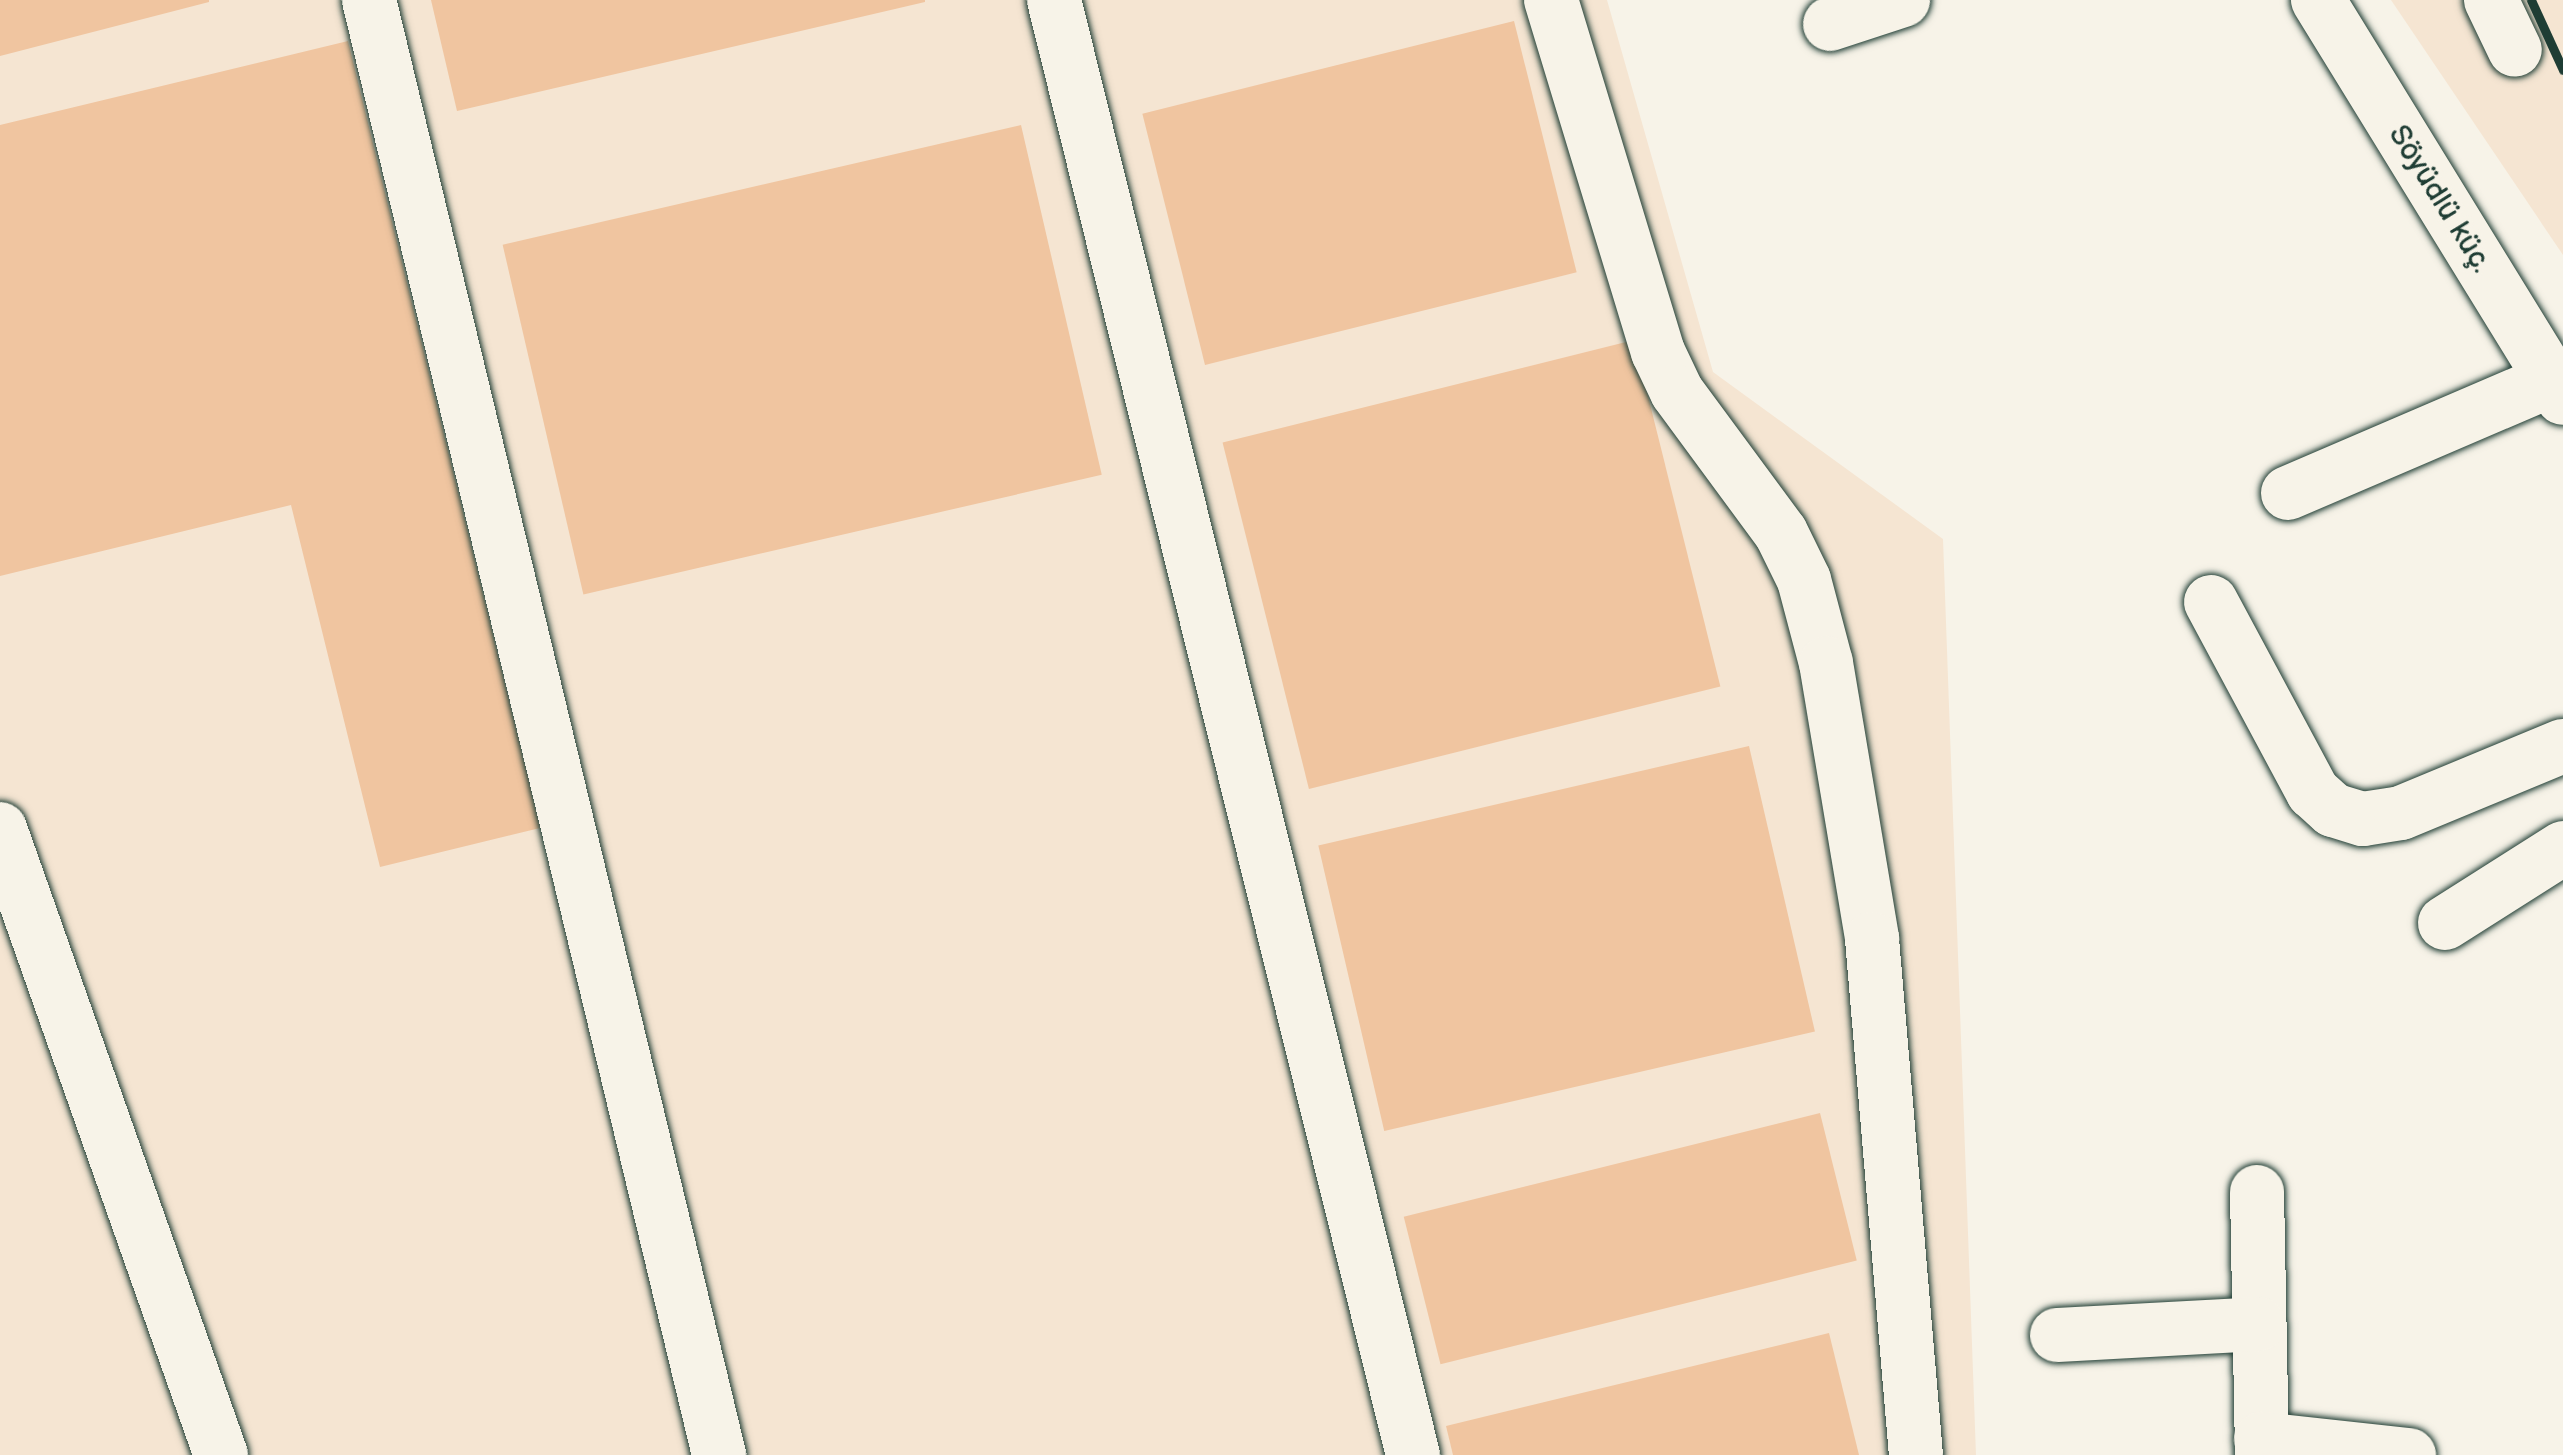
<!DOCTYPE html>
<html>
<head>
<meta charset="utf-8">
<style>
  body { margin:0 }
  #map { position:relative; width:2563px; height:1455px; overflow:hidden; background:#f7f3e8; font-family:"Balsamiq Sans",sans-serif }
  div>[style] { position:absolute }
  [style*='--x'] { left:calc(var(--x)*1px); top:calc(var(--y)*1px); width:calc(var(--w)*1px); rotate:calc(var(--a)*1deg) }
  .built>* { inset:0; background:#f5e5d2 }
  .building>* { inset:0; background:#f0c5a0; transform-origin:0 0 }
  .roads { filter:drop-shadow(0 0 3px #1f3d34) drop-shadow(0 0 3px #1f3d34) }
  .minor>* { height:54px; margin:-27px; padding:0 27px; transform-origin:27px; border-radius:27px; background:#f7f3e8 }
  .rail>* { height:9px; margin:-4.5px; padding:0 4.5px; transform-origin:4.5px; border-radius:4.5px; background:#1f3d34 }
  span { translate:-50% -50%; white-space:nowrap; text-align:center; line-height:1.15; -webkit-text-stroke:9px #f7f3e8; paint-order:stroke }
  .street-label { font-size:30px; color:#1f3d34 }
</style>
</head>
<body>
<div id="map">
  <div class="built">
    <i style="clip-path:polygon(0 0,1607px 0,1713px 372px,1943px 539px,1976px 1455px,0 1455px)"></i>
    <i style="clip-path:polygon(2391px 0,2563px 0,2563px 255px)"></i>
  </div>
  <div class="building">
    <i style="clip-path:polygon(0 0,209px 0,209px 2px,0 56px)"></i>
    <i style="clip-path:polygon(431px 0,925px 0,925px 2px,457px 111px)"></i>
    <i style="left:1514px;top:21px;width:259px;height:383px;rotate:76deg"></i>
    <i style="clip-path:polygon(348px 41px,540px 828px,380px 867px,291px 505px,0 576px,0 125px)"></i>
    <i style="left:1021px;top:125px;width:359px;height:532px;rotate:77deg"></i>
    <i style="left:1634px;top:340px;width:357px;height:424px;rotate:76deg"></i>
    <i style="left:1749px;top:746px;width:293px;height:442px;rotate:77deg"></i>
    <i style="left:1820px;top:1113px;width:152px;height:429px;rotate:76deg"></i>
    <i style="clip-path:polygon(1829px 1333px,1859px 1455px,1453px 1455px,1446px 1426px)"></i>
  </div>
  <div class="roads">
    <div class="minor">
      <i style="--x:369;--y:0;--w:1497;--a:76.47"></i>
      <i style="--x:1054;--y:0;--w:1499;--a:76.14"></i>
      <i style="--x:1551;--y:0;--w:368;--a:73.1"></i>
      <i style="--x:1658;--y:352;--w:44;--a:64.6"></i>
      <i style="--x:1677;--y:392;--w:175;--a:53.6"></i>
      <i style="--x:1781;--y:533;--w:52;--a:63.9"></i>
      <i style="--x:1804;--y:580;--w:86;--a:75.2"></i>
      <i style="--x:1826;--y:663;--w:280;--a:80.5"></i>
      <i style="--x:1872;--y:939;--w:518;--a:85.13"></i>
      <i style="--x:2318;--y:0;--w:467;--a:58.4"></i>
      <i style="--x:2491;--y:0;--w:55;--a:64.4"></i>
      <i style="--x:1830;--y:24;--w:77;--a:-18.2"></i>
      <i style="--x:2288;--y:493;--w:287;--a:-23.2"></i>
      <i style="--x:2211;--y:602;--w:216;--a:61.8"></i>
      <i style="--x:2313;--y:792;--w:27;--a:42"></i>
      <i style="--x:2333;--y:810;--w:31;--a:17"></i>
      <i style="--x:2363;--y:819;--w:38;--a:-9"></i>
      <i style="--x:2401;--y:813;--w:175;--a:-22.5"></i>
      <i style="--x:0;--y:829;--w:664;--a:70.56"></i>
      <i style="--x:2445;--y:923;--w:140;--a:-32.4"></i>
      <i style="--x:2257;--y:1192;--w:263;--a:88.9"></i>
      <i style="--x:2057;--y:1335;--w:202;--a:-3.1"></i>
      <i style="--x:2261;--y:1439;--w:149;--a:6.2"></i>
    </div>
  </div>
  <div class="rail">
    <i style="--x:2531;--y:0;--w:77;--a:65.4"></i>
  </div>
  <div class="street-label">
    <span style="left:2440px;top:199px;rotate:58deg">Söyüdlü küç.</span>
  </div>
</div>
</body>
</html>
